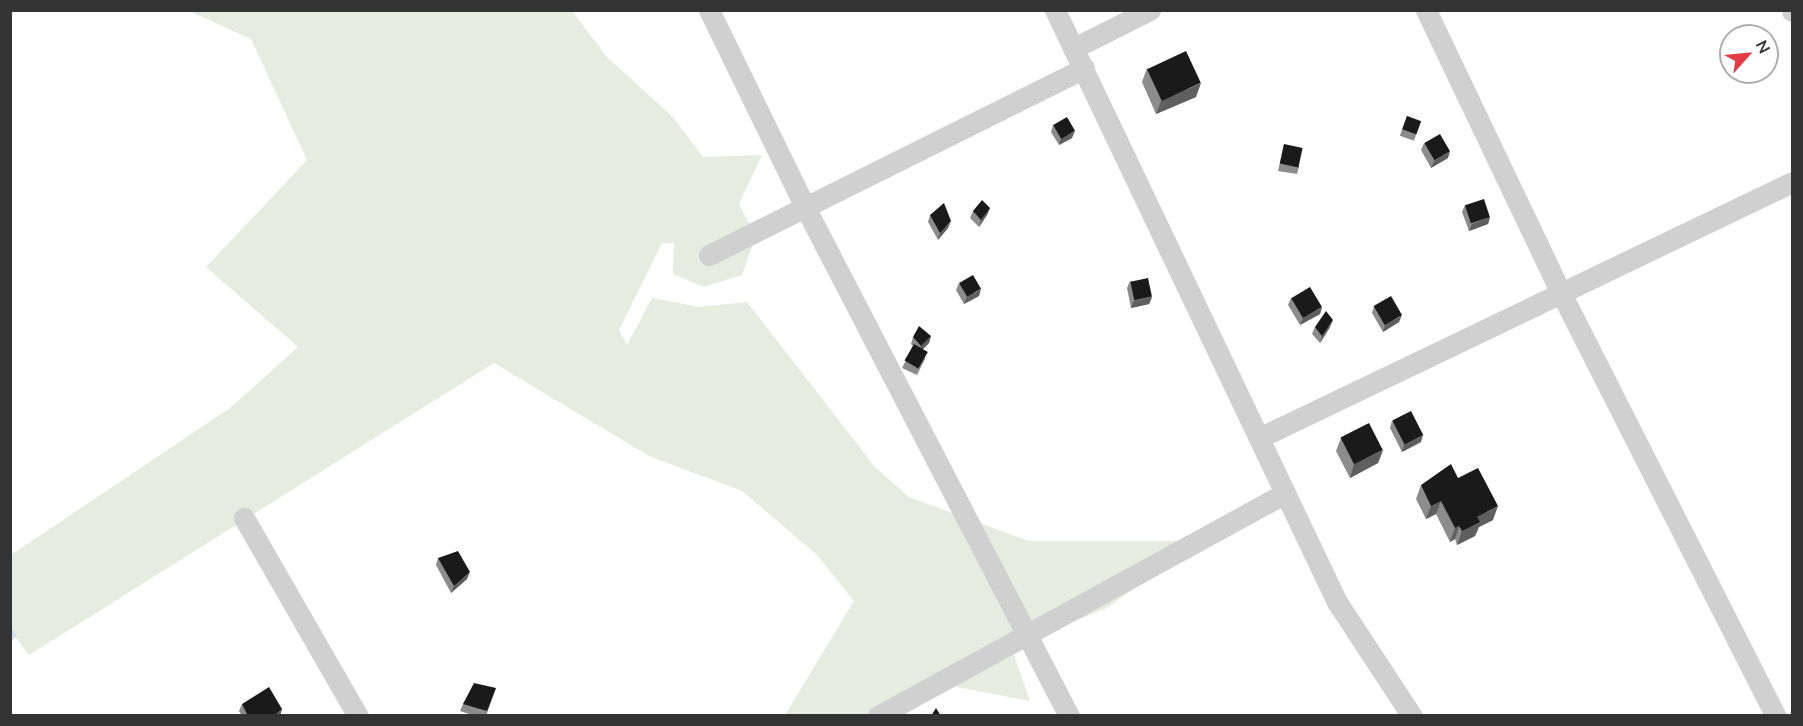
<!DOCTYPE html>
<html>
<head>
<meta charset="utf-8">
<style>
  body { margin:0 }
  #map { position:relative; width:1803px; height:726px; overflow:hidden; background:#fff; font-family:Mulish,sans-serif }
  div>[style] { position:absolute }
  [style*='--x'] { left:calc(var(--x)*1px); top:calc(var(--y)*1px); width:calc(var(--w)*1px); rotate:calc(var(--a)*1deg) }
  .green>* { inset:0; background:#e6ecdf }
  .stream>* { height:8px; margin:-4px; padding:0 4px; transform-origin:4px; border-radius:4px; background:#cfe2ee }
  .street>* { height:21px; margin:-10.5px; padding:0 10.5px; transform-origin:10.5px; border-radius:10.5px; background:#d0d0d0 }
  .wall>* { inset:0; background:#8c8c8c; transform-origin:0 0 }
  .shaded-wall>* { inset:0; background:#5f5f5f }
  .building>* { inset:0; background:#1a1a1a; transform-origin:0 0 }
  span { translate:-50% -50%; white-space:nowrap; text-align:center; line-height:1.15; -webkit-text-stroke:6px #fff; paint-order:stroke }
  .frame { position:absolute; inset:0; border:12px solid #333; pointer-events:none }
  .north { position:absolute; left:1719px; top:24px; width:60px; height:60px; box-sizing:border-box; background:#fff; border:2px solid #adadad; border-radius:50%; rotate:63deg; font-size:16px; font-weight:700; line-height:24px; text-align:center; color:#333 }
  .north::after { content:''; display:block; margin:auto; width:21px; height:27px; background:#e63946; clip-path:polygon(50% 0,100% 100%,50% 72%,0 100%) }
</style>
</head>
<body>
<div id="map">
  <div class="green">
    <i style="clip-path:polygon(189px 11px,572px 11px,607px 57px,673px 117px,703px 157px,762px 155px,739px 204px,756px 236px,742px 275px,704px 287px,673px 274px,674px 243px,662px 243px,619px 330px,627px 345px,652px 298px,699px 307px,747px 302px,875px 467px,909px 497px,1029px 541px,1203px 541px,1105px 609px,1011px 646px,1030px 701px,946px 685px,903px 715px,785px 715px,854px 601px,817px 555px,742px 491px,649px 456px,494px 363px,29px 655px,11px 631px,11px 555px,230px 408px,298px 347px,206px 267px,307px 160px,251px 39px)"></i>
  </div>
  <div class="stream">
    <i style="--x:10;--y:637;--w:3;--a:-45"></i>
  </div>
  <div class="street">
    <i style="--x:709;--y:10;--w:219;--a:64"></i>
    <i style="--x:805;--y:207;--w:573;--a:62.59"></i>
    <i style="--x:1055;--y:10;--w:656;--a:64.53"></i>
    <i style="--x:1337;--y:602;--w:136;--a:56.7"></i>
    <i style="--x:1426;--y:10;--w:314;--a:64.5"></i>
    <i style="--x:1561;--y:293;--w:475;--a:63.1"></i>
    <i style="--x:1792;--y:10;--w:1;--a:90"></i>
    <i style="--x:1074;--y:48;--w:85;--a:-26.6"></i>
    <i style="--x:709;--y:255;--w:419;--a:-26.5"></i>
    <i style="--x:1259;--y:438;--w:591;--a:-25.65"></i>
    <i style="--x:244;--y:518;--w:228;--a:60.1"></i>
    <i style="--x:878;--y:716;--w:464;--a:-28.7"></i>
  </div>
  <div class="wall">
    <i style="clip-path:polygon(1147px 68px,1196px 97px,1156px 114px,1142px 82px)"></i>
    <i style="left:1407px;top:116px;width:15px;height:21px;rotate:20deg"></i>
    <i style="clip-path:polygon(1053px 125px,1072px 138px,1059px 145px,1051px 132px)"></i>
    <i style="clip-path:polygon(1424px 143px,1448px 158px,1431px 168px,1421px 150px)"></i>
    <i style="clip-path:polygon(1284px 144px,1299px 167px,1297px 174px,1278px 171px)"></i>
    <i style="clip-path:polygon(1465px 205px,1490px 217px,1488px 224px,1469px 231px,1462px 212px)"></i>
    <i style="clip-path:polygon(990px 208px,987px 215px,979px 227px,970px 218px,973px 211px)"></i>
    <i style="clip-path:polygon(930px 215px,948px 228px,938px 240px,928px 222px)"></i>
    <i style="clip-path:polygon(1130px 281px,1152px 297px,1149px 304px,1131px 308px,1127px 288px)"></i>
    <i style="clip-path:polygon(959px 283px,979px 296px,964px 304px,956px 290px)"></i>
    <i style="clip-path:polygon(1291px 298px,1322px 307px,1320px 314px,1300px 325px,1288px 305px)"></i>
    <i style="clip-path:polygon(1374px 306px,1399px 322px,1383px 332px,1372px 313px)"></i>
    <i style="clip-path:polygon(1315px 327px,1330px 327px,1320px 343px,1312px 334px)"></i>
    <i style="clip-path:polygon(931px 336px,929px 343px,923px 349px,925px 359px,917px 375px,902px 368px,913px 346px,911px 344px,913px 337px)"></i>
    <i style="clip-path:polygon(1392px 421px,1421px 442px,1402px 452px,1390px 428px)"></i>
    <i style="clip-path:polygon(1341px 438px,1383px 450px,1378px 463px,1350px 478px,1336px 451px)"></i>
    <i style="clip-path:polygon(1458px 478px,1493px 520px,1479px 527px,1475px 536px,1457px 545px,1455px 539px,1450px 542px,1436px 514px,1426px 519px,1416px 499px,1421px 485px)"></i>
    <i style="clip-path:polygon(438px 558px,467px 579px,451px 593px,436px 565px)"></i>
    <i style="clip-path:polygon(496px 688px,486px 716px,475px 716px,460px 711px,463px 704px)"></i>
    <i style="clip-path:polygon(242px 704px,282px 709px,280px 716px,242px 716px,239px 711px)"></i>
  </div>
  <div class="shaded-wall">
    <i style="clip-path:polygon(1201px 83px,1196px 97px,1156px 114px,1161px 101px)"></i>
    <i style="clip-path:polygon(1075px 131px,1072px 138px,1059px 145px,1061px 138px)"></i>
    <i style="clip-path:polygon(1450px 151px,1448px 158px,1431px 168px,1434px 161px)"></i>
    <i style="clip-path:polygon(990px 208px,987px 215px,979px 227px,981px 220px)"></i>
    <i style="clip-path:polygon(1490px 217px,1488px 224px,1469px 231px,1472px 224px)"></i>
    <i style="clip-path:polygon(951px 221px,948px 228px,938px 240px,940px 233px)"></i>
    <i style="clip-path:polygon(981px 289px,979px 296px,964px 304px,967px 297px)"></i>
    <i style="clip-path:polygon(1152px 297px,1149px 304px,1131px 308px,1134px 301px)"></i>
    <i style="clip-path:polygon(1322px 307px,1320px 314px,1300px 325px,1303px 318px)"></i>
    <i style="clip-path:polygon(1402px 315px,1399px 322px,1383px 332px,1385px 325px)"></i>
    <i style="clip-path:polygon(1333px 320px,1330px 327px,1320px 343px,1322px 336px)"></i>
    <i style="clip-path:polygon(931px 336px,929px 343px,919px 353px,921px 346px)"></i>
    <i style="clip-path:polygon(1423px 435px,1421px 442px,1402px 452px,1404px 445px)"></i>
    <i style="clip-path:polygon(1383px 450px,1378px 463px,1350px 478px,1354px 464px)"></i>
    <i style="clip-path:polygon(1441px 501px,1436px 514px,1426px 519px,1431px 506px)"></i>
    <i style="clip-path:polygon(1498px 506px,1493px 520px,1479px 527px,1475px 536px,1457px 545px,1462px 531px,1477px 517px)"></i>
    <i style="clip-path:polygon(1459px 526px,1455px 539px,1450px 542px,1455px 528px)"></i>
    <i style="clip-path:polygon(470px 572px,467px 579px,451px 593px,454px 586px)"></i>
    <i style="clip-path:polygon(282px 709px,280px 716px,273px 716px)"></i>
  </div>
  <div class="building">
    <i style="left:1186px;top:51px;width:35px;height:43px;rotate:65deg"></i>
    <i style="left:1407px;top:116px;width:15px;height:14px;rotate:20deg"></i>
    <i style="left:1067px;top:117px;width:16px;height:16px;rotate:60deg"></i>
    <i style="left:1440px;top:134px;width:20px;height:18px;rotate:60deg"></i>
    <i style="left:1284px;top:144px;width:19px;height:20px;rotate:12deg"></i>
    <i style="left:1484px;top:199px;width:19px;height:20px;rotate:72deg"></i>
    <i style="clip-path:polygon(982px 200px,990px 208px,981px 220px,973px 211px)"></i>
    <i style="clip-path:polygon(944px 203px,951px 221px,940px 233px,930px 215px)"></i>
    <i style="left:973px;top:275px;width:16px;height:16px;rotate:60deg"></i>
    <i style="left:1148px;top:278px;width:19px;height:18px;rotate:78deg"></i>
    <i style="left:1310px;top:287px;width:23px;height:22px;rotate:59deg"></i>
    <i style="left:1391px;top:296px;width:22px;height:20px;rotate:60deg"></i>
    <i style="clip-path:polygon(1326px 311px,1333px 320px,1322px 336px,1315px 327px)"></i>
    <i style="clip-path:polygon(919px 326px,931px 336px,921px 346px,913px 337px)"></i>
    <i style="left:914px;top:344px;width:16px;height:19px;rotate:30deg"></i>
    <i style="left:1411px;top:411px;width:27px;height:21px;rotate:63deg"></i>
    <i style="left:1369px;top:423px;width:30px;height:32px;rotate:63deg"></i>
    <i style="clip-path:polygon(1451px 464px,1458px 478px,1478px 468px,1498px 506px,1477px 517px,1480px 522px,1462px 531px,1459px 526px,1455px 528px,1441px 501px,1431px 506px,1421px 485px)"></i>
    <i style="clip-path:polygon(458px 551px,470px 572px,454px 586px,438px 558px)"></i>
    <i style="clip-path:polygon(474px 683px,496px 688px,487px 711px,463px 704px)"></i>
    <i style="clip-path:polygon(269px 687px,282px 709px,273px 716px,248px 716px,242px 704px)"></i>
    <i style="clip-path:polygon(936px 708px,941px 716px,931px 716px)"></i>
  </div>
  <div class="frame"></div>
  <div class="north">N</div>
</div>
</body>
</html>
